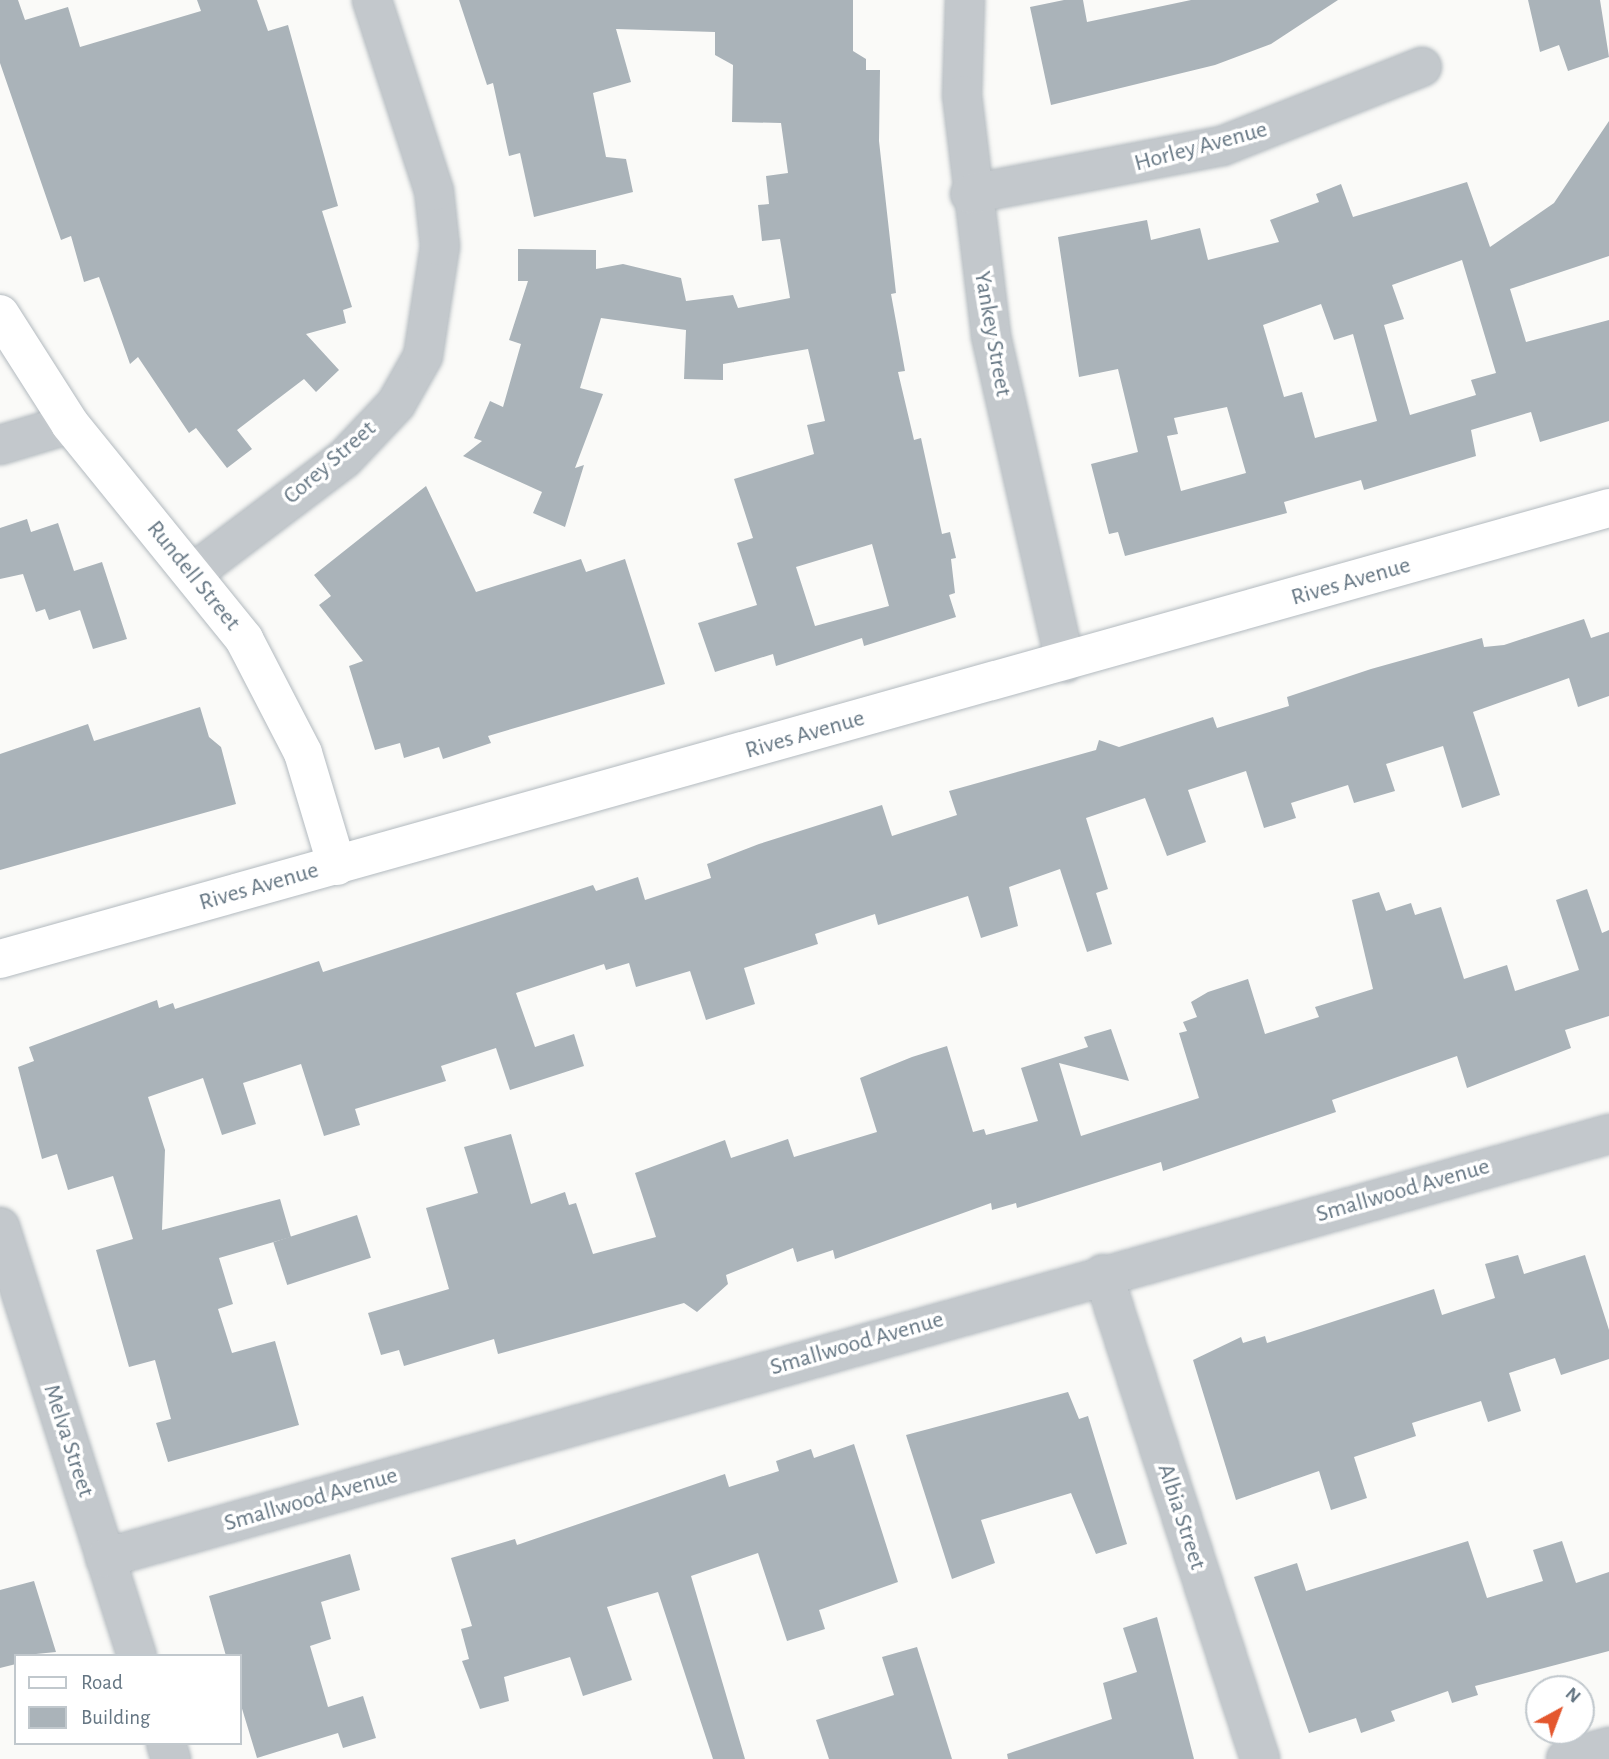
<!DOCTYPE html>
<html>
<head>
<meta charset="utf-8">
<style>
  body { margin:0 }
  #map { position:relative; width:1609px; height:1759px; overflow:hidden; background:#fafaf8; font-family:"Alegreya Sans",sans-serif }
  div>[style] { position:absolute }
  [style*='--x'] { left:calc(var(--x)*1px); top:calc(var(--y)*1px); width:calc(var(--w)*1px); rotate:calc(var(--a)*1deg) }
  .building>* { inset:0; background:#aab3b9; transform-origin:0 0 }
  .roads { filter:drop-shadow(0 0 2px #b3babf) drop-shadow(0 0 2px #b3babf) }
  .street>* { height:38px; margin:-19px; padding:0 19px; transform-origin:19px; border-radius:19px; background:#c3c8cc }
  .secondary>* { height:38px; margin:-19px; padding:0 19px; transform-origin:19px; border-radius:19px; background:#fff }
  span { translate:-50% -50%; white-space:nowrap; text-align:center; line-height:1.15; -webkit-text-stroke:7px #fff; paint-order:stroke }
  .street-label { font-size:24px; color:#657683 }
  .legend { position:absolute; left:14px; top:1654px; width:228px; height:91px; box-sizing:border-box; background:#fff; border:2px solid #c1c8cd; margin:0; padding:9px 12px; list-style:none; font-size:21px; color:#657683 }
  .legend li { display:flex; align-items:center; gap:14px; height:35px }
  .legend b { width:35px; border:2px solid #c1c8cd }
  .north { position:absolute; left:1525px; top:1675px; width:70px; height:70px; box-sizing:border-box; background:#fff; border:2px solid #c1c8cd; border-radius:50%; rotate:41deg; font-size:19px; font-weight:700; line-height:28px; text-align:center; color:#657683 }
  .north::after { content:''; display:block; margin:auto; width:24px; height:32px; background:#e4572e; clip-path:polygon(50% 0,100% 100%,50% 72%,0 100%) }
</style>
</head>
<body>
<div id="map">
  <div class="building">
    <i style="clip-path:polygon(0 0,18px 0,25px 20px,68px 7px,80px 47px,201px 11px,197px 0,257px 0,268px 31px,288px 25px,338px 206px,322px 211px,352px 307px,343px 310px,346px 323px,306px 334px,339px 370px,316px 392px,304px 379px,237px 430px,252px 449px,227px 468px,196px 428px,189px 433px,138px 357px,130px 364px,99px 277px,84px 282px,71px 236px,61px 240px,0 63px)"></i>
    <i style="clip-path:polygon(evenodd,459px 0,853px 0,853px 51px,866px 59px,866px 70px,880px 70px,879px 141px,896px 293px,891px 294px,905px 371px,898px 372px,914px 440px,921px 438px,942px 534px,950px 532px,956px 558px,951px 559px,955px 593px,949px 595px,956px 617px,864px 646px,862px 638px,776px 666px,773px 654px,715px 672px,698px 623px,757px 605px,737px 543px,753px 538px,734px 479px,814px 454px,807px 425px,825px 421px,808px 349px,723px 364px,723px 380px,684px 379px,686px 330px,601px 318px,580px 388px,603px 394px,575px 468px,584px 465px,565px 527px,533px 513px,542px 492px,463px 456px,482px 441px,474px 438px,490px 401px,503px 407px,521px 344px,509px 340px,528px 281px,518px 281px,518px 249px,596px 250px,596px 269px,623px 264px,681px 278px,686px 301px,733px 295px,738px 308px,790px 298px,780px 239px,762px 241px,758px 205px,769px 204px,766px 176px,788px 173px,781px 123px,732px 122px,733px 65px,715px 55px,715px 32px,616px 29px,631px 82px,593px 93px,606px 157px,626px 159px,633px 192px,534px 217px,520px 153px,509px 156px,493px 83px,487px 85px,459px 0,872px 544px,889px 606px,815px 626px,796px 567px,872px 544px)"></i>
    <i style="clip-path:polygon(1064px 0,1083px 0,1087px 22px,1191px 0,1338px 0,1271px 44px,1215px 65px,1051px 105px,1030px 7px)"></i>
    <i style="clip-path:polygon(1528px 0,1600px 0,1609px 57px,1568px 71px,1559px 45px,1540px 52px)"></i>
    <i style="clip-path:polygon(evenodd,1609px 121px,1609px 256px,1510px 289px,1526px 342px,1609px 320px,1609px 421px,1540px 442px,1531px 412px,1471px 430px,1476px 456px,1364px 490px,1361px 480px,1284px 502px,1287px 513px,1125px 556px,1118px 532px,1109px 534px,1091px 464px,1138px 452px,1118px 369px,1079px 377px,1058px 237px,1147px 220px,1151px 240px,1200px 228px,1208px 260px,1279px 242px,1270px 220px,1319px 202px,1316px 194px,1341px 184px,1353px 217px,1467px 182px,1490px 247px,1554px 203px,1609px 121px,1462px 260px,1496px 373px,1471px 380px,1476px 395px,1410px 415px,1384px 325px,1404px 319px,1392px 285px,1462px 260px,1609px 121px,1321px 304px,1334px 340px,1353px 334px,1377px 421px,1315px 438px,1302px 392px,1284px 397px,1263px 325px,1321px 304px,1609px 121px,1227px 407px,1246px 473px,1181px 491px,1167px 436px,1178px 434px,1174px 418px,1227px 407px)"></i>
    <i style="clip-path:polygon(426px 486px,476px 592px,581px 559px,586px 572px,625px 559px,665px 684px,488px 736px,491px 743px,443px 759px,439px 747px,404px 758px,400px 743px,375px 750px,349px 666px,363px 661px,319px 605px,331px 596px,314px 575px)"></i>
    <i style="clip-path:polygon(27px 519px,31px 532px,58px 523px,74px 571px,102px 562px,127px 639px,93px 649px,80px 610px,49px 620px,45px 609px,36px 612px,23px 574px,0 579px,0 528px)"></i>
    <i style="clip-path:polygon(1584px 619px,1591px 638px,1609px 632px,1609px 696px,1578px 707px,1569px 678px,1473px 712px,1500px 795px,1462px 808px,1443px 746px,1386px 764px,1395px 791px,1354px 803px,1348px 785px,1291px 803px,1296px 818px,1264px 828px,1246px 771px,1188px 790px,1206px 842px,1167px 856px,1145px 798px,1086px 818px,1108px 889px,1096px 893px,1112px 944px,1087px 952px,1060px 869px,1009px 887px,1018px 926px,981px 938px,968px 896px,878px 925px,875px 914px,815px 934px,818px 944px,744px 968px,755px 1004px,706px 1020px,690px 971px,636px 987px,629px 963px,606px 970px,604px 964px,516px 993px,535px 1047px,574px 1034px,584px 1066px,510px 1090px,496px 1048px,441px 1066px,446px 1081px,355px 1109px,360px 1125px,324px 1136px,301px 1064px,243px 1083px,256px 1124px,222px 1135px,203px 1078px,148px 1097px,165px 1150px,162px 1230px,280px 1199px,291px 1237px,219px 1258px,233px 1304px,218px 1309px,232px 1353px,275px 1341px,299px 1425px,168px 1462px,156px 1423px,171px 1419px,155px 1360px,129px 1367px,96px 1250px,133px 1239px,113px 1176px,68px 1190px,57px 1154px,42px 1159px,18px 1067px,34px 1061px,29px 1047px,157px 1000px,159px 1008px,173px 1003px,175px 1009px,319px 961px,323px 972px,593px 885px,596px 891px,638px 877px,645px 900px,711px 878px,707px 864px,759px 844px,882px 805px,892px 836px,957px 815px,949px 791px,1096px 750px,1099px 740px,1119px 747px,1213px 717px,1217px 728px,1289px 706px,1287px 697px,1371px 669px,1482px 638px,1484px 647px,1504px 645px)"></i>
    <i style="clip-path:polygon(200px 707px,209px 737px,221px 747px,236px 804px,0 870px,0 754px,88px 724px,94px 741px)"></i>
    <i style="clip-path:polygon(1587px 889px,1602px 933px,1609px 930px,1609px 1016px,1565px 1030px,1571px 1048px,1467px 1088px,1457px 1056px,1332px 1100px,1336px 1112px,1163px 1171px,1161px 1162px,1017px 1208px,1016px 1203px,992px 1210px,991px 1203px,835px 1259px,833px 1250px,797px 1262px,793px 1248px,726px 1275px,728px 1284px,697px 1312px,684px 1303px,498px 1354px,494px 1339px,404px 1366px,399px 1350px,381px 1355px,368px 1313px,449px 1289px,426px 1208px,478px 1193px,464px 1147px,511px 1134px,531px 1204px,565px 1192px,569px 1205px,576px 1203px,593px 1254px,656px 1237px,635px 1173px,725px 1140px,731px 1158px,788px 1139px,794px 1157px,877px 1132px,860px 1078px,912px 1057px,947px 1046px,973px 1132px,984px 1129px,986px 1135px,1038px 1121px,1021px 1068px,1088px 1047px,1084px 1037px,1111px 1029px,1129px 1081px,1059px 1063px,1081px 1136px,1199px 1098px,1179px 1033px,1187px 1031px,1183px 1022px,1197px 1017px,1191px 1002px,1208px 992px,1248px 979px,1265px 1034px,1319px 1017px,1315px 1007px,1373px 989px,1352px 900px,1379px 892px,1386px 911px,1411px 903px,1415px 915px,1441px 907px,1464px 979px,1507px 965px,1515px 991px,1579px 970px,1556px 900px)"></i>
    <i style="left:357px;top:1215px;width:45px;height:88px;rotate:72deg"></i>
    <i style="clip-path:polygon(1518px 1255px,1524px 1274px,1585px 1255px,1609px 1330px,1609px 1359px,1561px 1375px,1555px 1358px,1509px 1373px,1521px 1411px,1488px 1422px,1481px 1401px,1412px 1423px,1416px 1436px,1354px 1457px,1367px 1498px,1331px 1510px,1319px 1471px,1236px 1500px,1193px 1360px,1241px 1337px,1243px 1343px,1265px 1336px,1267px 1343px,1434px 1289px,1442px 1315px,1495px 1298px,1485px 1264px)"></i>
    <i style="clip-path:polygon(1068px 1392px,1079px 1419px,1088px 1416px,1127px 1544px,1096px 1554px,1071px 1493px,981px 1520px,995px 1563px,952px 1579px,906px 1435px)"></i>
    <i style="clip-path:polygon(854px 1444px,898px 1582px,819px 1610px,825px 1629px,787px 1641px,758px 1553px,691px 1576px,745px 1759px,713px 1759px,658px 1592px,607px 1607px,632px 1680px,583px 1696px,570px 1657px,504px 1677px,509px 1701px,480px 1709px,462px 1661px,469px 1659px,461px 1629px,472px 1626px,451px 1558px,515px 1539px,517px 1545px,725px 1474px,729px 1487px,779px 1471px,776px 1461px,811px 1449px,814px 1458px)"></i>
    <i style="clip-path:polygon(1468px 1541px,1487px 1598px,1543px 1581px,1533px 1550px,1562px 1541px,1576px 1583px,1609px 1572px,1609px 1651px,1475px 1686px,1478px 1695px,1452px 1703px,1448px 1691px,1391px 1711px,1395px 1721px,1361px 1733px,1356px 1718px,1309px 1733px,1254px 1577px,1297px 1563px,1306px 1591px)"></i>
    <i style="clip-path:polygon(350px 1554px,360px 1590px,321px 1602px,331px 1639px,310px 1646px,328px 1707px,363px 1696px,376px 1738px,343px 1748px,338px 1733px,257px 1758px,240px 1702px,240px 1656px,226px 1656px,209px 1596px)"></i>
    <i style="clip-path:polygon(34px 1581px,56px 1652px,16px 1656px,16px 1664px,0 1668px,0 1590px)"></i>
    <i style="clip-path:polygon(1157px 1617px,1194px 1759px,1008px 1759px,1007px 1754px,1112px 1719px,1103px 1683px,1137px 1672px,1123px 1628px)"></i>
    <i style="clip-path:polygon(917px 1647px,952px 1759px,829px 1759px,816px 1720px,894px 1695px,882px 1657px)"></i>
  </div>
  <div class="roads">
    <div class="street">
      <i style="--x:965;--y:0;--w:95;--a:91.8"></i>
      <i style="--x:962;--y:95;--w:243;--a:83.1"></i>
      <i style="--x:991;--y:336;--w:335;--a:77.2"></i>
      <i style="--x:970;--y:194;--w:257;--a:-10.8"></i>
      <i style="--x:1222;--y:146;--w:215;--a:-21.6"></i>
      <i style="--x:0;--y:445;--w:73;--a:-16.7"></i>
      <i style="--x:193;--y:573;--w:189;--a:-37.1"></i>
      <i style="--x:344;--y:459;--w:76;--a:-46.6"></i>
      <i style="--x:396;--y:404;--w:55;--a:-60.6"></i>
      <i style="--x:423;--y:356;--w:111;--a:-81.2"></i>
      <i style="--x:440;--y:246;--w:55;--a:-96.2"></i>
      <i style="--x:434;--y:191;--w:201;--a:-108"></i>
      <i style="--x:0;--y:1227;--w:450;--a:72.3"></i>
      <i style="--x:1103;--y:1274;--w:510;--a:72.06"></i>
      <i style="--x:105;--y:1558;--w:1563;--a:-15.74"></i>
      <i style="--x:166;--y:1743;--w:17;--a:73"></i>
      <i style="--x:1566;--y:1759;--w:45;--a:-15.6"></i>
    </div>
    <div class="secondary">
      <i style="--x:0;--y:314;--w:130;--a:57.5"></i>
      <i style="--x:70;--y:424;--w:277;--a:51"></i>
      <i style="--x:244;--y:639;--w:128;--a:62.6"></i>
      <i style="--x:303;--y:753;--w:118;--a:73.3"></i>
      <i style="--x:0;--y:959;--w:1671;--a:-15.66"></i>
    </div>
  </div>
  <div class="street-label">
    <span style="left:1201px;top:147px;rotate:-15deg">Horley Avenue</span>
    <span style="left:992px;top:334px;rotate:80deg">Yankey Street</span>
    <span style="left:330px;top:463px;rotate:-41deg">Corey Street</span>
    <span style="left:193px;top:576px;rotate:51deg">Rundell Street</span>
    <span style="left:1351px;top:582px;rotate:-16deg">Rives Avenue</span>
    <span style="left:805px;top:735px;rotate:-16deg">Rives Avenue</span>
    <span style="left:259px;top:887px;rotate:-16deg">Rives Avenue</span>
    <span style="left:1403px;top:1191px;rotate:-16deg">Smallwood Avenue</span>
    <span style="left:857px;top:1344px;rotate:-16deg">Smallwood Avenue</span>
    <span style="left:68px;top:1441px;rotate:72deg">Melva Street</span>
    <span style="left:311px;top:1500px;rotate:-16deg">Smallwood Avenue</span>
    <span style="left:1181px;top:1517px;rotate:72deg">Albia Street</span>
  </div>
  <ul class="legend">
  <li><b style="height:9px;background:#fff"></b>Road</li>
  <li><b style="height:19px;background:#aab3b9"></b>Building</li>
  </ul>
  <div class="north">N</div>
</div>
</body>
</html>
